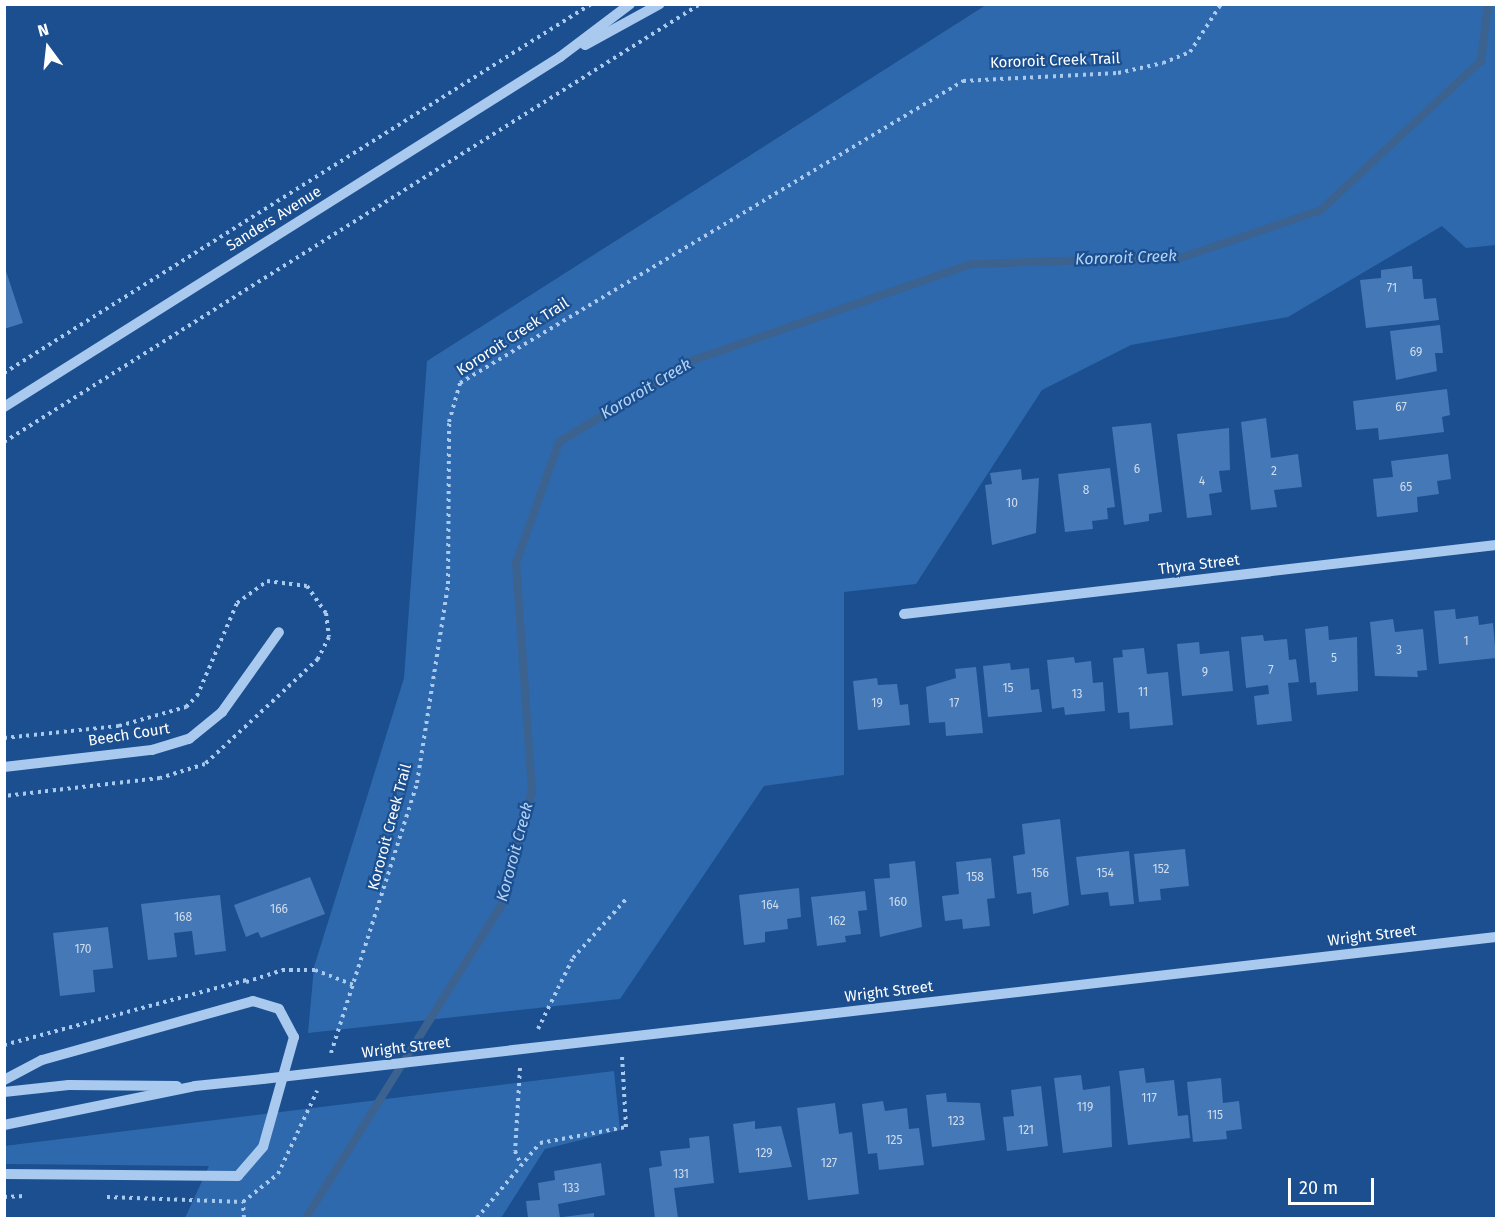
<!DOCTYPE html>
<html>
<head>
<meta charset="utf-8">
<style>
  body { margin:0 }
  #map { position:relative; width:1501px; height:1223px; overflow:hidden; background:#1b4f8f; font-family:"Fira Sans",sans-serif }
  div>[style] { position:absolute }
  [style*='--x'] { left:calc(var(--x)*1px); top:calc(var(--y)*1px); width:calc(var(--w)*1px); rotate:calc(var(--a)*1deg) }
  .green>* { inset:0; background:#2e69ad }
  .stream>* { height:8px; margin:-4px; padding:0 4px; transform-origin:4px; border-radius:4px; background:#3c6290 }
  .building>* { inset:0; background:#4478b7 }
  .path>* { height:4px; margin-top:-2px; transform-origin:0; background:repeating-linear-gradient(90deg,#a9c9ee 0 3px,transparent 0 7.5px) }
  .minor>* { height:10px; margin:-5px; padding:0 5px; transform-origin:5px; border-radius:5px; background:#a9c9ee }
  .minor-bridge>* { height:10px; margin:-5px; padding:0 5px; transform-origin:5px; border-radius:5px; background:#a9c9ee }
  span { translate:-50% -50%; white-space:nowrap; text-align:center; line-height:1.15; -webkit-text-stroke:4.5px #1b4f8f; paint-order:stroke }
  .number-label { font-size:12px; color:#d0dded }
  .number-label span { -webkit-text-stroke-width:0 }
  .street-label { font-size:15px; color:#fff }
  .water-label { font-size:16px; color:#b5d3f5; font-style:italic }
  .frame { position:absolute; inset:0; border:6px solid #fff; pointer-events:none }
  .north { position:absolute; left:18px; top:18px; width:60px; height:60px; -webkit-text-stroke:4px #1b4f8f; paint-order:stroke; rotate:345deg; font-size:16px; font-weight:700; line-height:24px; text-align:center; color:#fff }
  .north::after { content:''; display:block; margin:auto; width:21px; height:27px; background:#fff; clip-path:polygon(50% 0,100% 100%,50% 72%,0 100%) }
  .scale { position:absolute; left:1288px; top:1178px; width:86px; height:27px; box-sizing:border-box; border:3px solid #fff; border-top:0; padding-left:8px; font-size:18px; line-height:21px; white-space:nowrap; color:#fff; -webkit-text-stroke:4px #1b4f8f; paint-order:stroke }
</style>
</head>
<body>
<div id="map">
  <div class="green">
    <i style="clip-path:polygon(986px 5px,1496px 5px,1496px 245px,1466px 248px,1442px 226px,1288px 317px,1131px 345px,1042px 390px,916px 584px,844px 592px,844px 775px,764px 786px,620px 999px,308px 1033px,314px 967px,404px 678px,427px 361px)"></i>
    <i style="clip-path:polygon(614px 1071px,620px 1130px,545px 1149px,501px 1218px,185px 1218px,209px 1166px,5px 1164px,4px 1146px)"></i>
  </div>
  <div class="stream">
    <i style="--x:306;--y:1218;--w:368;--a:-58"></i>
    <i style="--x:501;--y:906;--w:119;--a:-74.9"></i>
    <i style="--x:532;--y:791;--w:229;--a:-94"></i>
    <i style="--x:516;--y:563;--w:128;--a:-70.4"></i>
    <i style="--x:559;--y:442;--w:158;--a:-31.3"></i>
    <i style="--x:694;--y:360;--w:293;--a:-19.1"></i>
    <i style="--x:971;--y:264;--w:212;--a:-1.9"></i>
    <i style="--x:1183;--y:257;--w:146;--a:-18.8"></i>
    <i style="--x:1321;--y:210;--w:219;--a:-43"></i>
    <i style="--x:1481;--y:61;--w:57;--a:-83"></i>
  </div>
  <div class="building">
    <i style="clip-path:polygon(1412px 266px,1413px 279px,1422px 279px,1424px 299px,1436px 298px,1439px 320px,1366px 328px,1360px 280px,1381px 278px,1381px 270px)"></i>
    <i style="clip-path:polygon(5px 268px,23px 323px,4px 329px,4px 269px)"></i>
    <i style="clip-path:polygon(1440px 325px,1443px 353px,1435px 353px,1437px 371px,1396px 380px,1390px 331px)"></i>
    <i style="clip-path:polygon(1447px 389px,1450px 415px,1442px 417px,1444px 432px,1379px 440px,1378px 428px,1356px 430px,1353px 401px)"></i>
    <i style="clip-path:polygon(1266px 418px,1271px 458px,1298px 454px,1302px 487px,1274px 490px,1277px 507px,1251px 510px,1241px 422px)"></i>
    <i style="clip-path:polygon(1151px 423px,1162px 512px,1149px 514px,1149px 521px,1124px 525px,1112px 427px)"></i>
    <i style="clip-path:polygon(1229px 428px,1230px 470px,1219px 471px,1222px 492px,1209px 494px,1212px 515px,1187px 518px,1177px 434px)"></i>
    <i style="clip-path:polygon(1448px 454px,1451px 479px,1437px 481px,1439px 494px,1417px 497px,1418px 512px,1377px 517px,1373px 479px,1393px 477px,1391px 461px)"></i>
    <i style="clip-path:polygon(1110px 468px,1115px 507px,1107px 508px,1108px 519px,1092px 521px,1093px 529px,1065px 532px,1058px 474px)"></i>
    <i style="clip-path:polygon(1021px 469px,1022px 480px,1039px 478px,1036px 533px,992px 545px,985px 485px,992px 484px,990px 473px)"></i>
    <i style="clip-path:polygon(1455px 609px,1456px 619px,1478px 616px,1479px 625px,1493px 623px,1496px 658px,1439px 664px,1434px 611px)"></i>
    <i style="clip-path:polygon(1393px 619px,1395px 632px,1423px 629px,1427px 670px,1417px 671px,1418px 677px,1375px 676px,1370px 622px)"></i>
    <i style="clip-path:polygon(1328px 626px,1329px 640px,1357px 637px,1358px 691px,1317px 695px,1316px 682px,1310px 683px,1305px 629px)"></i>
    <i style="clip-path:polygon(1263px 635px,1264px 641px,1287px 639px,1289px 660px,1296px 659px,1299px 682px,1288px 683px,1292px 721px,1257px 725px,1254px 696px,1269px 694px,1268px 685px,1246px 688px,1241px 637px)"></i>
    <i style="clip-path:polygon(1199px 642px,1200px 654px,1229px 651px,1233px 691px,1182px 696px,1177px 644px)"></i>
    <i style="clip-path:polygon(1144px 648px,1147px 674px,1168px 672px,1173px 725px,1130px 729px,1129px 712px,1118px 713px,1113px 658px,1123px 657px,1122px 650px)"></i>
    <i style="clip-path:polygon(1074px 657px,1075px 663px,1091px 661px,1093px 683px,1103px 682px,1105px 711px,1065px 715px,1064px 707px,1052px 709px,1047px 660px)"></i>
    <i style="clip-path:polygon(1010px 663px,1011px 670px,1029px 668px,1031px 690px,1039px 689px,1042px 712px,988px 717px,983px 666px)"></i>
    <i style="clip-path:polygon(976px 667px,983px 733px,946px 736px,945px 722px,929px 723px,926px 687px,956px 678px,955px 669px)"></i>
    <i style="clip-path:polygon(877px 678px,878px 685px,897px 684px,900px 705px,908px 704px,910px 725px,858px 730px,853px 681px)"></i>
    <i style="clip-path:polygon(1060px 819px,1069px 905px,1033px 914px,1031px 892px,1017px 894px,1013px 856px,1025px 854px,1022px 824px)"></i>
    <i style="clip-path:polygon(1185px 849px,1189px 886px,1160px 889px,1161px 900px,1139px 902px,1134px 854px)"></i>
    <i style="clip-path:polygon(1129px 851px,1134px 904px,1110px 906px,1108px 892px,1081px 895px,1076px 857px)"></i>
    <i style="clip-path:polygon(991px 858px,995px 898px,987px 899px,990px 926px,963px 929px,962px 919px,945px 921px,942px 896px,959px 894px,956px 862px)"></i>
    <i style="clip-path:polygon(915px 861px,922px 927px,880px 937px,874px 879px,890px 878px,889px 864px)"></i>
    <i style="clip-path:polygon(310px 877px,325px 914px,261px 938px,258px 932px,246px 937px,234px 905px)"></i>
    <i style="clip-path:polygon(799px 888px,801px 917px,787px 919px,788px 929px,765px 932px,765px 942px,744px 945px,739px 895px)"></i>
    <i style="clip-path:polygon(865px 891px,867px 910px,858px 911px,861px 934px,845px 936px,846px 942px,817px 946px,811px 897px)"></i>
    <i style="clip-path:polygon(220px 895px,226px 951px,195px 955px,192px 931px,174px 933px,177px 957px,148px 960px,141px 904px)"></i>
    <i style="clip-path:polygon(108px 927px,113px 968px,93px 970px,95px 992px,60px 996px,53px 933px)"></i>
    <i style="clip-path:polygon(1144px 1068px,1146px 1083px,1174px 1080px,1178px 1116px,1188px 1115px,1190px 1138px,1128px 1145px,1119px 1071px)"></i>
    <i style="clip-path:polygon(1081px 1075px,1083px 1090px,1110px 1086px,1112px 1147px,1063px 1153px,1054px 1078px)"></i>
    <i style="clip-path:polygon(1221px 1078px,1223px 1103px,1239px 1101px,1242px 1129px,1226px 1131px,1227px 1139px,1193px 1142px,1187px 1082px)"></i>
    <i style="clip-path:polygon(1041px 1086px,1048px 1146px,1007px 1151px,1003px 1117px,1014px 1116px,1011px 1090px)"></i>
    <i style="clip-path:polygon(946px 1093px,947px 1102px,980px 1103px,985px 1140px,932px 1147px,926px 1095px)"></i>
    <i style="clip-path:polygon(883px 1101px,885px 1111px,907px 1108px,909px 1129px,919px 1128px,924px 1165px,879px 1170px,877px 1153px,868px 1154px,862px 1104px)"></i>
    <i style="clip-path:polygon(835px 1103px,839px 1134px,852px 1132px,859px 1194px,808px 1200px,797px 1108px)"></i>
    <i style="clip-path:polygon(755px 1121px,755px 1129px,781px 1126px,792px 1167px,739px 1173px,733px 1124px)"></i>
    <i style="clip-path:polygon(709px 1136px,714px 1183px,674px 1188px,678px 1218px,655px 1218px,649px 1168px,662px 1166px,660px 1151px,690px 1148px,689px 1138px)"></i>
    <i style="clip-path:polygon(601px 1163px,605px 1195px,558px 1204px,560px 1218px,528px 1218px,526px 1201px,540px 1200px,538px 1183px,555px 1180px,554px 1171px)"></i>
    <i style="clip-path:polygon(594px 1213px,594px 1218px,563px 1218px,563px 1217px)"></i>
  </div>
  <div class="path">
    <i style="--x:4;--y:373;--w:693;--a:-32.15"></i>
    <i style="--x:4;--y:442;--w:822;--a:-32.18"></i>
    <i style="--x:4;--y:738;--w:116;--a:-6"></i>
    <i style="--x:119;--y:726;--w:70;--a:-15.8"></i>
    <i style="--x:186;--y:707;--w:16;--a:-45"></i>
    <i style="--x:197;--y:696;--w:101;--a:-66.7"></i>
    <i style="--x:237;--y:603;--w:37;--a:-36"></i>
    <i style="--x:267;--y:581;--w:40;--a:7.1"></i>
    <i style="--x:307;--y:586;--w:33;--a:55"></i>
    <i style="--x:326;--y:613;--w:24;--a:83"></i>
    <i style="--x:329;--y:637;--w:25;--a:117"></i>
    <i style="--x:318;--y:659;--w:154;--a:137.1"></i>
    <i style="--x:205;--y:764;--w:47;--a:162.7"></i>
    <i style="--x:160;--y:778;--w:157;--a:173.4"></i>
    <i style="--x:246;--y:982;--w:38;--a:-18"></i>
    <i style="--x:282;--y:970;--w:33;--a:0"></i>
    <i style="--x:315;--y:970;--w:44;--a:21.3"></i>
    <i style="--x:538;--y:1029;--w:79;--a:-63.8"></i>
    <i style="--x:573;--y:958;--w:82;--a:-48"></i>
    <i style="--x:4;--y:1045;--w:251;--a:-15"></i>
    <i style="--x:331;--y:1053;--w:283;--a:-72.3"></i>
    <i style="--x:417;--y:783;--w:201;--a:-81.1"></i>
    <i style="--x:448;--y:584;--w:162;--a:-89.6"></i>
    <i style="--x:449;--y:422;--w:41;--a:-74.2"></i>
    <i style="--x:460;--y:383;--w:587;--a:-30.98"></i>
    <i style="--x:963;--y:81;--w:155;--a:-3"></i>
    <i style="--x:1118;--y:73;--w:46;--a:-12.5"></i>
    <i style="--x:1163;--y:63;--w:29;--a:-22"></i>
    <i style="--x:1190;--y:52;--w:57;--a:-57.1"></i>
    <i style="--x:520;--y:1068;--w:83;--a:93.4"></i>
    <i style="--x:515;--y:1151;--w:15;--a:67"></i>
    <i style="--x:4;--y:1197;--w:21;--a:-3"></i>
    <i style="--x:107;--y:1197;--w:136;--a:2.1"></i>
    <i style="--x:244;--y:1218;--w:16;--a:-94"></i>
    <i style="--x:243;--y:1202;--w:45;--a:-38.7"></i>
    <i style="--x:278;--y:1174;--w:92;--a:-64.8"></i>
    <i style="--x:477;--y:1218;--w:98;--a:-50"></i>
    <i style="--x:540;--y:1143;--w:87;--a:-10.5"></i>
    <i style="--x:626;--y:1127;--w:71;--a:-93.2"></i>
  </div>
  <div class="minor">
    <i style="--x:585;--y:45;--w:85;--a:-28.7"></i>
    <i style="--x:4;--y:407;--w:657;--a:-32.19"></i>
    <i style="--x:560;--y:57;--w:88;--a:-37.1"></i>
    <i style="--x:904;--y:614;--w:596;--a:-6.65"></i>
    <i style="--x:4;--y:767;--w:149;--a:-6.6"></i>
    <i style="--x:152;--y:750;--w:39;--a:-17"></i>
    <i style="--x:189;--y:739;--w:43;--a:-39.3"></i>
    <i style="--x:222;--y:712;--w:98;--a:-54.5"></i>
    <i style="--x:558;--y:1045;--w:944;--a:-6.57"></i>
    <i style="--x:4;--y:1080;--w:43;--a:-27.8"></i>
    <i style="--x:42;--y:1060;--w:219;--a:-15.6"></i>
    <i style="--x:253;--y:1001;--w:27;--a:17"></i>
    <i style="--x:279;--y:1009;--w:32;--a:62"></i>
    <i style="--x:294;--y:1037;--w:114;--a:105.7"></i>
    <i style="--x:263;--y:1147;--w:38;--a:131"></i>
    <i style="--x:238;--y:1176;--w:234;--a:-179.5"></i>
    <i style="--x:4;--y:1092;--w:65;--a:-6.1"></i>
    <i style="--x:69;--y:1085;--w:108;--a:0.5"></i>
    <i style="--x:4;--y:1125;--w:195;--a:-11.5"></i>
    <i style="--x:195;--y:1086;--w:68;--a:-5.9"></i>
  </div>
  <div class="minor-bridge">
    <i style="--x:263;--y:1079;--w:297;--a:-6.6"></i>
  </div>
  <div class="number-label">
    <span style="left:1392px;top:289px">71</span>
    <span style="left:1416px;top:353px">69</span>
    <span style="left:1401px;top:408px">67</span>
    <span style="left:1137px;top:470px">6</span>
    <span style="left:1274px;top:472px">2</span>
    <span style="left:1202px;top:482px">4</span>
    <span style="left:1406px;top:488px">65</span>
    <span style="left:1086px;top:491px">8</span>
    <span style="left:1012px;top:504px">10</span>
    <span style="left:1466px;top:642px">1</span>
    <span style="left:1399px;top:651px">3</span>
    <span style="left:1334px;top:659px">5</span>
    <span style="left:1271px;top:671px">7</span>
    <span style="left:1205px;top:673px">9</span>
    <span style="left:1008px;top:689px">15</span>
    <span style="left:1143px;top:693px">11</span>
    <span style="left:1077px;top:695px">13</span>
    <span style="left:877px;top:704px">19</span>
    <span style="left:954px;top:704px">17</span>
    <span style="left:1161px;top:870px">152</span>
    <span style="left:1040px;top:874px">156</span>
    <span style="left:1105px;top:874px">154</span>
    <span style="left:975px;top:878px">158</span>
    <span style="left:898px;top:903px">160</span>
    <span style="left:770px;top:906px">164</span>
    <span style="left:279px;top:910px">166</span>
    <span style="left:183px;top:918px">168</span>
    <span style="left:837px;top:922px">162</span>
    <span style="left:83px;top:950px">170</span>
    <span style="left:1149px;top:1099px">117</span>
    <span style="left:1085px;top:1108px">119</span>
    <span style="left:1215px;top:1116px">115</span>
    <span style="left:956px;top:1122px">123</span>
    <span style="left:1026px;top:1131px">121</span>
    <span style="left:894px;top:1141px">125</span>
    <span style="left:764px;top:1154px">129</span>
    <span style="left:829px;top:1164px">127</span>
    <span style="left:681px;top:1175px">131</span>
    <span style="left:571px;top:1189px">133</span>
  </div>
  <div class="street-label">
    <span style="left:1055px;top:61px;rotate:-2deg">Kororoit Creek Trail</span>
    <span style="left:274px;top:219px;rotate:-32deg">Sanders Avenue</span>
    <span style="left:513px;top:337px;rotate:-33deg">Kororoit Creek Trail</span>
    <span style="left:1199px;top:565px;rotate:-7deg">Thyra Street</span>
    <span style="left:129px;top:735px;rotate:-9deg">Beech Court</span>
    <span style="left:390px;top:827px;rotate:-75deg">Kororoit Creek Trail</span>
    <span style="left:1372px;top:936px;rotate:-7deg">Wright Street</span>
    <span style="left:889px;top:992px;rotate:-7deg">Wright Street</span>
    <span style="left:406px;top:1048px;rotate:-7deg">Wright Street</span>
  </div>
  <div class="water-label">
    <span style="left:1126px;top:258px;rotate:-2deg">Kororoit Creek</span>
    <span style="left:646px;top:389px;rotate:-31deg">Kororoit Creek</span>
    <span style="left:515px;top:852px;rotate:-75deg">Kororoit Creek</span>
  </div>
  <div class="frame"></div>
  <div class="north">N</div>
  <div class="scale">20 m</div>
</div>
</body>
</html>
